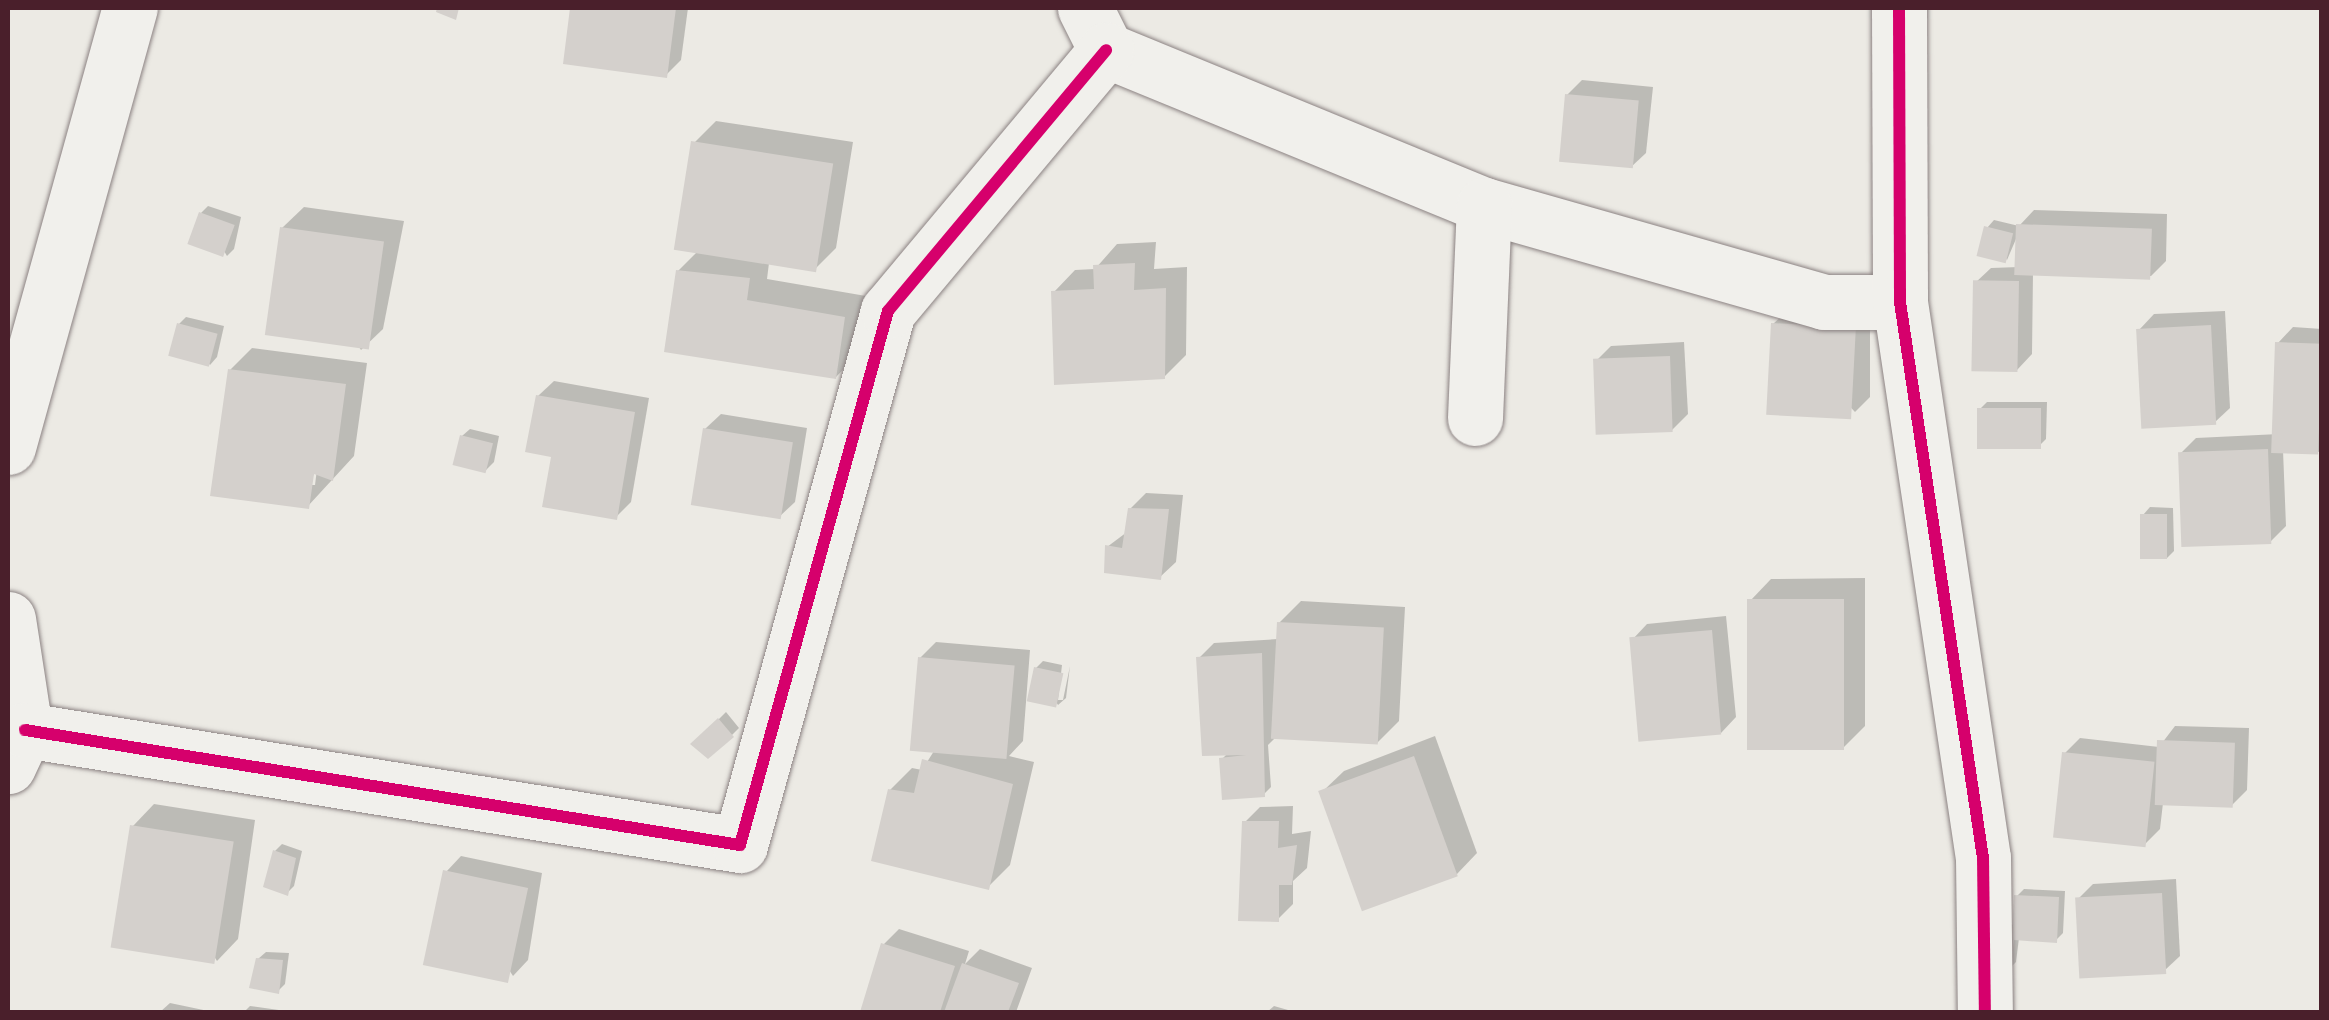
<!DOCTYPE html>
<html>
<head>
<meta charset="utf-8">
<style>
  body { margin:0 }
  #map { position:relative; width:2329px; height:1020px; overflow:hidden; background:#eceae4; font-family:Dekko,sans-serif }
  div>[style] { position:absolute }
  [style*='--x'] { left:calc(var(--x)*1px); top:calc(var(--y)*1px); width:calc(var(--w)*1px); rotate:calc(var(--a)*1deg) }
  .shadow>* { inset:0; background:#0003 }
  .building>* { inset:0; background:#d4d0cc; transform-origin:0 0 }
  .roads { filter:drop-shadow(0 0 2px #8b8282) drop-shadow(0 0 2px #8b8282) }
  .minor>* { height:55px; margin:-27.5px; padding:0 27.5px; transform-origin:27.5px; border-radius:27.5px; background:#f1f0ec }
  .cycleway>* { height:12px; margin:-6px; padding:0 6px; transform-origin:6px; border-radius:6px; background:#d6006c }
  span { translate:-50% -50%; white-space:nowrap; text-align:center; line-height:1.15; -webkit-text-stroke:9px #f7f3e8; paint-order:stroke }
  .frame { position:absolute; inset:0; border:10px solid #4a1f2b; pointer-events:none }
</style>
</head>
<body>
<div id="map">
  <div class="shadow">
    <i style="clip-path:polygon(573px 8px,688px 8px,681px 60px,666px 75px,566px 62px)"></i>
    <i style="clip-path:polygon(1582px 80px,1653px 87px,1646px 153px,1630px 168px,1567px 95px)"></i>
    <i style="clip-path:polygon(716px 121px,853px 142px,836px 248px,814px 270px,769px 263px,767px 279px,866px 296px,857px 355px,836px 377px,678px 271px,698px 251px,694px 143px)"></i>
    <i style="clip-path:polygon(208px 206px,241px 217px,234px 249px,227px 256px,201px 213px)"></i>
    <i style="clip-path:polygon(304px 207px,404px 221px,383px 329px,361px 350px,282px 228px)"></i>
    <i style="clip-path:polygon(2034px 210px,2167px 214px,2166px 261px,2151px 276px,2033px 273px,2032px 354px,2017px 370px,1975px 283px,1991px 268px,2019px 267px,2016px 239px,2007px 260px,1987px 228px,1994px 220px,2019px 226px)"></i>
    <i style="clip-path:polygon(1156px 242px,1154px 269px,1187px 267px,1186px 355px,1164px 377px,1054px 292px,1075px 270px,1095px 269px,1117px 244px)"></i>
    <i style="clip-path:polygon(1789px 309px,1870px 313px,1870px 397px,1855px 412px,1773px 324px)"></i>
    <i style="clip-path:polygon(2225px 311px,2230px 408px,2214px 423px,2139px 330px,2154px 314px)"></i>
    <i style="clip-path:polygon(186px 317px,224px 326px,217px 357px,210px 365px,179px 324px)"></i>
    <i style="clip-path:polygon(2293px 327px,2322px 329px,2322px 452px,2283px 450px,2286px 526px,2271px 541px,2180px 454px,2196px 438px,2279px 434px,2278px 343px)"></i>
    <i style="clip-path:polygon(1684px 342px,1688px 414px,1672px 430px,1596px 361px,1611px 346px)"></i>
    <i style="clip-path:polygon(evenodd,252px 348px,367px 363px,354px 456px,308px 506px,230px 370px,252px 348px,318px 461px,315px 485px,310px 485px,318px 461px)"></i>
    <i style="clip-path:polygon(554px 381px,649px 398px,631px 502px,616px 517px,553px 455px,538px 396px)"></i>
    <i style="clip-path:polygon(1987px 402px,2047px 402px,2046px 439px,2039px 446px,1980px 409px)"></i>
    <i style="clip-path:polygon(721px 414px,807px 428px,795px 502px,779px 517px,705px 429px)"></i>
    <i style="clip-path:polygon(470px 429px,499px 436px,494px 462px,486px 470px,462px 436px)"></i>
    <i style="clip-path:polygon(1146px 493px,1183px 495px,1176px 562px,1160px 577px,1107px 547px,1127px 532px,1130px 509px)"></i>
    <i style="clip-path:polygon(2150px 507px,2173px 508px,2174px 551px,2167px 558px,2143px 515px)"></i>
    <i style="clip-path:polygon(1865px 578px,1865px 726px,1843px 748px,1750px 601px,1771px 579px)"></i>
    <i style="clip-path:polygon(1301px 601px,1405px 607px,1399px 721px,1377px 743px,1276px 737px,1268px 745px,1271px 787px,1264px 794px,1222px 759px,1228px 753px,1199px 658px,1214px 643px,1278px 639px,1279px 623px)"></i>
    <i style="clip-path:polygon(1726px 616px,1736px 717px,1721px 733px,1632px 640px,1647px 624px)"></i>
    <i style="clip-path:polygon(936px 642px,1030px 650px,1023px 741px,1009px 756px,1034px 762px,1010px 865px,988px 887px,890px 790px,912px 768px,922px 770px,934px 751px,920px 658px)"></i>
    <i style="clip-path:polygon(1043px 661px,1062px 665px,1058px 700px,1063px 700px,1070px 666px,1066px 698px,1058px 705px,1036px 668px)"></i>
    <i style="clip-path:polygon(726px 712px,739px 728px,732px 735px,694px 744px)"></i>
    <i style="clip-path:polygon(2175px 726px,2249px 728px,2247px 790px,2232px 805px,2163px 803px,2160px 829px,2145px 844px,2065px 753px,2080px 738px,2159px 747px)"></i>
    <i style="clip-path:polygon(1435px 736px,1477px 853px,1456px 875px,1322px 792px,1344px 771px)"></i>
    <i style="clip-path:polygon(154px 804px,255px 820px,238px 939px,217px 961px,133px 826px)"></i>
    <i style="clip-path:polygon(1293px 806px,1292px 834px,1311px 831px,1307px 868px,1293px 881px,1293px 904px,1278px 919px,1245px 822px,1260px 807px)"></i>
    <i style="clip-path:polygon(282px 844px,302px 851px,294px 886px,287px 893px,275px 851px)"></i>
    <i style="clip-path:polygon(461px 856px,542px 873px,528px 960px,513px 976px,446px 872px)"></i>
    <i style="clip-path:polygon(2176px 879px,2180px 956px,2164px 971px,2078px 899px,2093px 884px)"></i>
    <i style="clip-path:polygon(2024px 889px,2065px 891px,2063px 933px,2056px 940px,2019px 938px,2016px 962px,2009px 969px,2007px 924px,2015px 925px,2017px 896px)"></i>
    <i style="clip-path:polygon(899px 929px,969px 951px,965px 964px,980px 949px,1032px 968px,1016px 1012px,863px 1010px,884px 944px)"></i>
    <i style="clip-path:polygon(266px 952px,289px 953px,285px 984px,278px 991px,258px 959px)"></i>
    <i style="clip-path:polygon(170px 1003px,213px 1012px,160px 1012px)"></i>
    <i style="clip-path:polygon(250px 1006px,286px 1011px,286px 1012px,244px 1012px)"></i>
    <i style="clip-path:polygon(1274px 1006px,1295px 1012px,1267px 1012px)"></i>
  </div>
  <div class="building">
    <i style="clip-path:polygon(437px 8px,459px 8px,456px 20px,436px 12px)"></i>
    <i style="clip-path:polygon(570px 8px,676px 8px,667px 78px,563px 64px)"></i>
    <i style="left:1565px;top:94px;width:74px;height:68px;rotate:5deg"></i>
    <i style="left:691px;top:141px;width:144px;height:110px;rotate:9deg"></i>
    <i style="left:199px;top:212px;width:38px;height:34px;rotate:20deg"></i>
    <i style="left:2016px;top:224px;width:136px;height:51px;rotate:2deg"></i>
    <i style="left:1984px;top:226px;width:30px;height:31px;rotate:14deg"></i>
    <i style="left:280px;top:227px;width:105px;height:109px;rotate:8deg"></i>
    <i style="clip-path:polygon(1135px 263px,1134px 290px,1166px 288px,1165px 379px,1054px 385px,1051px 291px,1094px 289px,1093px 265px)"></i>
    <i style="clip-path:polygon(676px 270px,750px 278px,747px 300px,845px 317px,836px 379px,664px 352px)"></i>
    <i style="left:2019px;top:281px;width:91px;height:46px;rotate:91deg"></i>
    <i style="left:177px;top:323px;width:42px;height:34px;rotate:15deg"></i>
    <i style="left:1771px;top:323px;width:85px;height:92px;rotate:3deg"></i>
    <i style="left:2211px;top:325px;width:100px;height:75px;rotate:87deg"></i>
    <i style="left:2275px;top:342px;width:47px;height:111px;rotate:2deg"></i>
    <i style="left:1670px;top:356px;width:76px;height:77px;rotate:88deg"></i>
    <i style="clip-path:polygon(228px 369px,346px 384px,333px 481px,314px 474px,309px 509px,210px 496px)"></i>
    <i style="clip-path:polygon(536px 395px,635px 412px,617px 520px,542px 507px,551px 457px,525px 452px)"></i>
    <i style="left:1977px;top:408px;width:64px;height:41px"></i>
    <i style="left:703px;top:428px;width:91px;height:78px;rotate:9deg"></i>
    <i style="left:460px;top:435px;width:34px;height:31px;rotate:14deg"></i>
    <i style="left:2268px;top:449px;width:95px;height:90px;rotate:88deg"></i>
    <i style="clip-path:polygon(1128px 508px,1169px 509px,1161px 580px,1104px 573px,1105px 545px,1122px 548px)"></i>
    <i style="left:2140px;top:514px;width:27px;height:45px"></i>
    <i style="left:1844px;top:599px;width:151px;height:97px;rotate:90deg"></i>
    <i style="left:1277px;top:622px;width:107px;height:117px;rotate:3deg"></i>
    <i style="left:1712px;top:630px;width:105px;height:83px;rotate:85deg"></i>
    <i style="clip-path:polygon(1262px 653px,1265px 797px,1222px 800px,1219px 758px,1246px 755px,1202px 756px,1196px 657px)"></i>
    <i style="left:918px;top:657px;width:97px;height:94px;rotate:5deg"></i>
    <i style="left:1034px;top:667px;width:30px;height:35px;rotate:12deg"></i>
    <i style="clip-path:polygon(718px 718px,734px 737px,708px 759px,690px 744px)"></i>
    <i style="left:2157px;top:740px;width:78px;height:65px;rotate:2deg"></i>
    <i style="left:2062px;top:752px;width:93px;height:86px;rotate:6deg"></i>
    <i style="left:1414px;top:756px;width:128px;height:102px;rotate:70deg"></i>
    <i style="clip-path:polygon(922px 759px,1013px 784px,989px 890px,871px 861px,888px 789px,914px 793px)"></i>
    <i style="clip-path:polygon(1242px 821px,1279px 821px,1278px 848px,1297px 845px,1292px 885px,1279px 885px,1279px 922px,1238px 921px)"></i>
    <i style="left:130px;top:825px;width:105px;height:124px;rotate:9deg"></i>
    <i style="clip-path:polygon(273px 850px,296px 858px,288px 896px,263px 887px)"></i>
    <i style="left:443px;top:870px;width:87px;height:97px;rotate:12deg"></i>
    <i style="left:2162px;top:893px;width:81px;height:87px;rotate:87deg"></i>
    <i style="clip-path:polygon(2014px 895px,2059px 897px,2057px 943px,2014px 940px,2010px 972px,1997px 930px,2012px 931px)"></i>
    <i style="clip-path:polygon(881px 943px,955px 966px,940px 1012px,860px 1012px)"></i>
    <i style="clip-path:polygon(256px 958px,283px 960px,279px 994px,249px 988px)"></i>
    <i style="clip-path:polygon(962px 963px,1019px 983px,1008px 1012px,944px 1012px)"></i>
  </div>
  <div class="roads">
    <div class="minor">
      <i style="--x:1085;--y:8;--w:47;--a:63.4"></i>
      <i style="--x:1106;--y:50;--w:409;--a:22.3"></i>
      <i style="--x:1484;--y:205;--w:354;--a:15.9"></i>
      <i style="--x:1824;--y:302;--w:76;--a:0"></i>
      <i style="--x:1899;--y:8;--w:294;--a:89.8"></i>
      <i style="--x:1900;--y:302;--w:562;--a:81.51"></i>
      <i style="--x:1983;--y:858;--w:154;--a:89.3"></i>
      <i style="--x:1475;--y:418;--w:213;--a:-87.6"></i>
      <i style="--x:8;--y:447;--w:456;--a:-74.5"></i>
      <i style="--x:8;--y:619;--w:112;--a:81.3"></i>
      <i style="--x:25;--y:730;--w:40;--a:115"></i>
      <i style="--x:25;--y:730;--w:724;--a:9.14"></i>
      <i style="--x:740;--y:845;--w:554;--a:-74.51"></i>
      <i style="--x:888;--y:311;--w:340;--a:-50.1"></i>
    </div>
  </div>
  <div class="cycleway">
    <i style="--x:1899;--y:8;--w:294;--a:89.8"></i>
    <i style="--x:1900;--y:302;--w:562;--a:81.51"></i>
    <i style="--x:1983;--y:858;--w:154;--a:89.3"></i>
    <i style="--x:25;--y:730;--w:724;--a:9.14"></i>
    <i style="--x:740;--y:845;--w:554;--a:-74.51"></i>
    <i style="--x:888;--y:311;--w:340;--a:-50.1"></i>
  </div>
  <div class="frame"></div>
</div>
</body>
</html>
